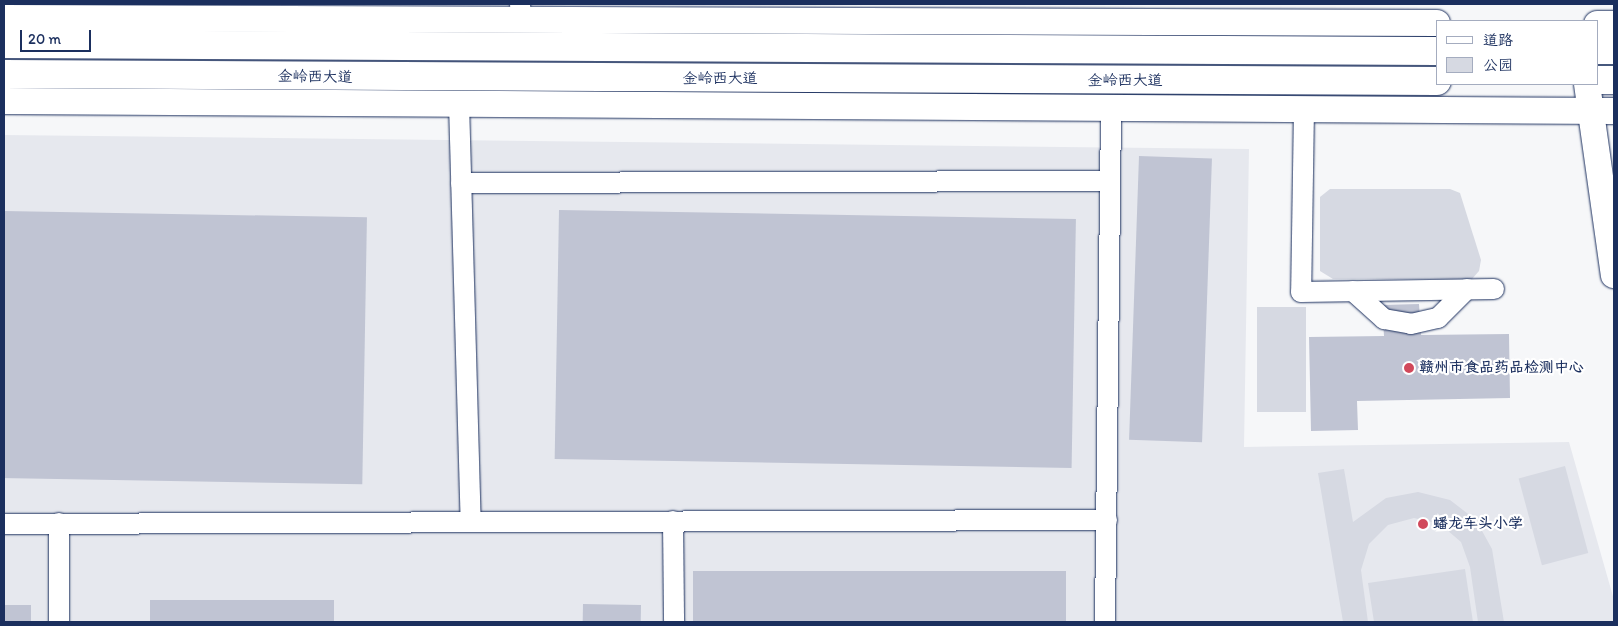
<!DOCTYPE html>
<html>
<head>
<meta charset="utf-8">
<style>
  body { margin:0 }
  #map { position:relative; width:1618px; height:626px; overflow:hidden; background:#f6f7f9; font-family:Itim,"LXGW WenKai TC",sans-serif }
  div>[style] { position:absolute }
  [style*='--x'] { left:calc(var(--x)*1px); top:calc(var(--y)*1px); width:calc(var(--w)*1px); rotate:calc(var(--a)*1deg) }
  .built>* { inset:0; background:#e6e8ee }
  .green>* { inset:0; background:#d6d9e2; transform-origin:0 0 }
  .building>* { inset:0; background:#c0c4d3; transform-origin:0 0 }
  .roads { filter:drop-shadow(0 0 1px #1b2f5e) drop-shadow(0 0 1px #1b2f5e) }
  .minor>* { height:20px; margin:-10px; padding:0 10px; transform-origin:10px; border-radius:10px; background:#fff }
  .tertiary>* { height:26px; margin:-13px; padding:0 13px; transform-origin:13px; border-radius:13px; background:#fff }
  .primary>* { height:28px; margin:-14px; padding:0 14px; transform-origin:14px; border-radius:14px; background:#fff }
  .dots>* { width:14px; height:14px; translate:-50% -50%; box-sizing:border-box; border:2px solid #fff; border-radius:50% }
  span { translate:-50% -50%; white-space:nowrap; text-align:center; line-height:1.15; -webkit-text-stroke:4.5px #fff; paint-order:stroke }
  .street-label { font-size:15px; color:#1b2f5e }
  .poi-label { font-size:15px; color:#1b2f5e; font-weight:700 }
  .left { translate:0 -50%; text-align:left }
  .frame { position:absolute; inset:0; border:5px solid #1b2f5e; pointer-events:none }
  .legend { position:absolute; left:1436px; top:20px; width:162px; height:65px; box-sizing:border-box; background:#fff; border:1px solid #a4acbf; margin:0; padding:6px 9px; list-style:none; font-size:15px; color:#1b2f5e }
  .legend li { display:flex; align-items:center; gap:10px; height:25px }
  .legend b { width:25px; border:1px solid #a4acbf }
  .scale { position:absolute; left:20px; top:30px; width:71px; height:22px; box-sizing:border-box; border:2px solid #1b2f5e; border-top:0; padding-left:6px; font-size:15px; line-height:18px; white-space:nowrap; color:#1b2f5e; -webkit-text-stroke:4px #fff; paint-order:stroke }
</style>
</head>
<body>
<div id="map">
  <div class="built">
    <i style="clip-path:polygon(4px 135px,1249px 149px,1244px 447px,1569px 442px,1614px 600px,1614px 622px,4px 622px)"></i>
  </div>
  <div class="green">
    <i style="clip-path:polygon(1330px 189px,1450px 189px,1460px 193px,1481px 260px,1479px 271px,1472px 279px,1333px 279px,1320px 271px,1320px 197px)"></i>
    <i style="left:1257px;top:307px;width:49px;height:105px"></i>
    <i style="left:1565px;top:466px;width:90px;height:48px;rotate:75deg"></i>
    <i style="clip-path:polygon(1344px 469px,1353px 522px,1386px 498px,1418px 492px,1450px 500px,1476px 520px,1492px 549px,1504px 622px,1478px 622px,1470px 567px,1461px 542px,1440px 524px,1414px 518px,1388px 525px,1369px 544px,1361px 570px,1368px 622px,1343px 622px,1318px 473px)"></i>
    <i style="clip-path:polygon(1465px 569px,1473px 622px,1374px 622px,1368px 583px)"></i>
  </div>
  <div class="building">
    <i style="left:1139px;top:156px;width:73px;height:284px;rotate:2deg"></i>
    <i style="left:559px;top:210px;width:517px;height:249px;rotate:1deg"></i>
    <i style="left:4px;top:211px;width:363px;height:267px;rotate:1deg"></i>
    <i style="clip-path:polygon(1419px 304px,1421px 335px,1509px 334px,1510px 398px,1357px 401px,1358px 430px,1311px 431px,1309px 337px,1384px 336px,1382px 305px)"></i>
    <i style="left:693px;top:571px;width:373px;height:51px"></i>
    <i style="left:150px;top:600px;width:184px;height:22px"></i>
    <i style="left:583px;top:604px;width:58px;height:18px;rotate:1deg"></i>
    <i style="left:4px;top:605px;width:27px;height:17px"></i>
  </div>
  <div class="roads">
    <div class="minor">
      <i style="--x:520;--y:4;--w:15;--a:86"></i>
      <i style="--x:459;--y:103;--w:418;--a:88.4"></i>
      <i style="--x:1304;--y:109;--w:183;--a:90.9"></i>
      <i style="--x:1301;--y:292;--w:193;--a:-0.9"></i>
      <i style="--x:461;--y:183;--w:649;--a:-0.18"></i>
      <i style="--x:1353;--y:291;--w:42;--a:42.1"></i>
      <i style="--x:1384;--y:319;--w:27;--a:10"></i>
      <i style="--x:1411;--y:324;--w:28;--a:-13"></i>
      <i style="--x:1438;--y:318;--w:41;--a:-45"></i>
      <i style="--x:673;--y:521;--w:101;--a:89.4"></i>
      <i style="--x:59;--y:523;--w:99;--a:90"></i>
      <i style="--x:4;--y:524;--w:1103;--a:-0.21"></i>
      <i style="--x:1105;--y:622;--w:514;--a:-89.33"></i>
    </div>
    <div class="tertiary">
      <i style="--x:4;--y:18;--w:1433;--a:0.2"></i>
      <i style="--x:1597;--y:24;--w:17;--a:0"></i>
      <i style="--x:1587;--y:84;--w:193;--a:82"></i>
      <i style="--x:4;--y:101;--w:1610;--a:0.36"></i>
    </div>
    <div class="primary">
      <i style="--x:4;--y:44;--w:1433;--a:0.28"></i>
      <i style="--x:1597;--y:50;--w:17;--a:0"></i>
      <i style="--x:4;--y:74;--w:1433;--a:0.28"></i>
      <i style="--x:1597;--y:80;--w:17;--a:0"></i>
    </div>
  </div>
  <div class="dots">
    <i style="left:1409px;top:368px;background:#d1495b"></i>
    <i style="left:1423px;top:524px;background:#d1495b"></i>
  </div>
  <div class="street-label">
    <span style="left:315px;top:77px;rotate:1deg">金岭西大道</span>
    <span style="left:720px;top:79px">金岭西大道</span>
    <span style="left:1125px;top:81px">金岭西大道</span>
  </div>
  <div class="poi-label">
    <span class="left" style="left:1419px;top:368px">赣州市食品药品检测中心</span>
    <span class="left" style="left:1433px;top:524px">蟠龙车头小学</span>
  </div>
  <div class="frame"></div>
  <ul class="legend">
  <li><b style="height:6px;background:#fff"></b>道路</li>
  <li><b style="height:14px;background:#d6d9e2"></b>公园</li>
  </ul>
  <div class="scale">20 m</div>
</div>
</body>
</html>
